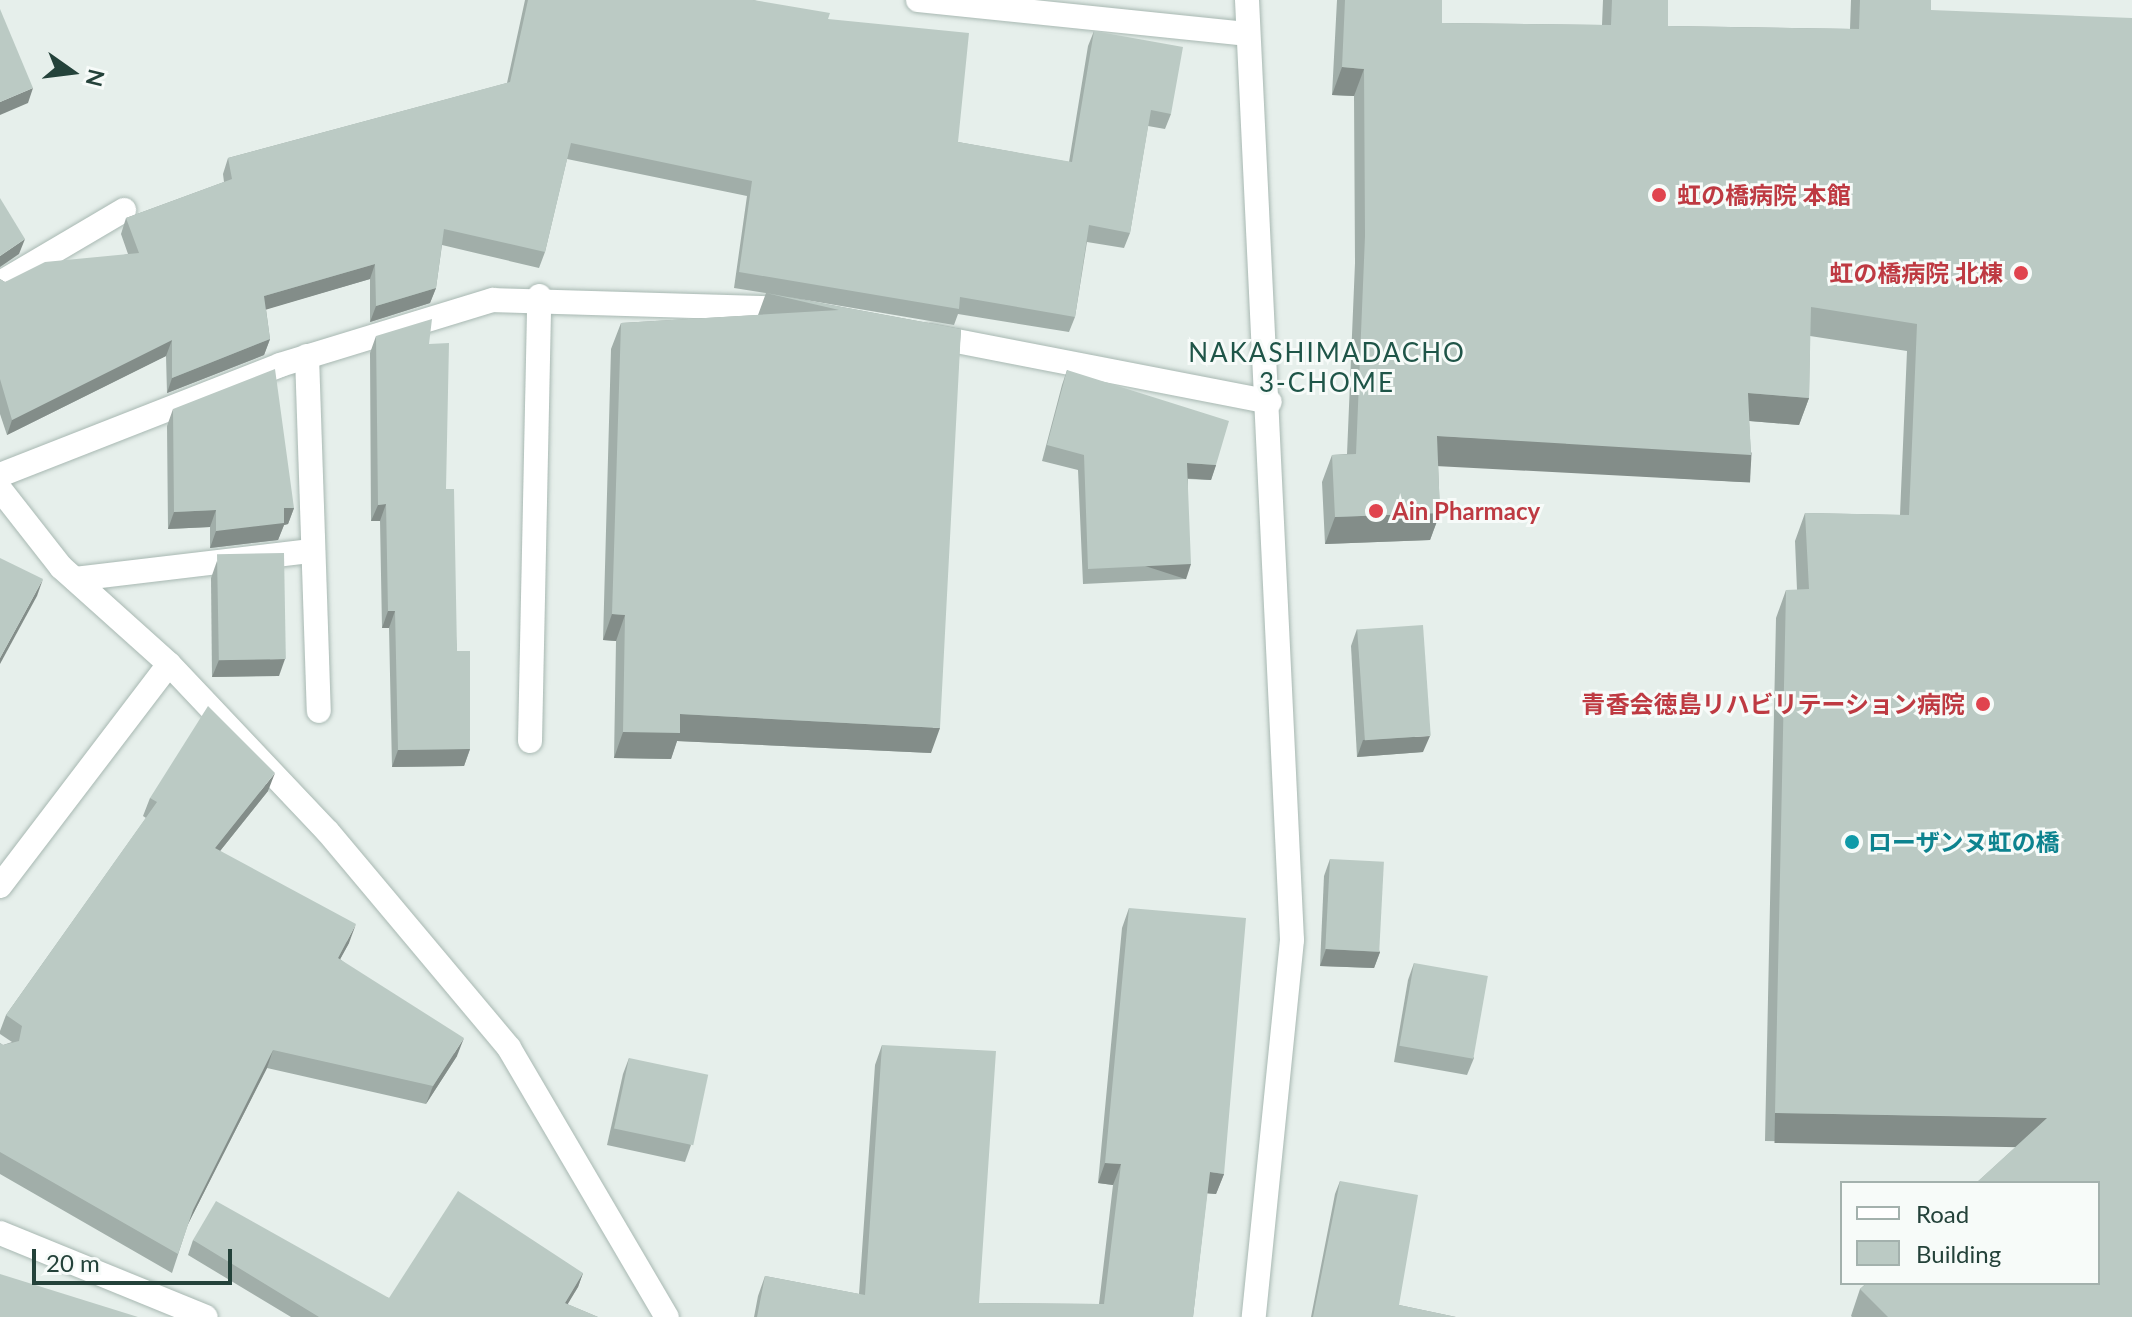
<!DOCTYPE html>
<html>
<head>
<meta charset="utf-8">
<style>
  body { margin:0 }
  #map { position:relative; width:2132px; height:1317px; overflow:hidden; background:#e6efeb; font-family:Lato,"Noto Sans JP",sans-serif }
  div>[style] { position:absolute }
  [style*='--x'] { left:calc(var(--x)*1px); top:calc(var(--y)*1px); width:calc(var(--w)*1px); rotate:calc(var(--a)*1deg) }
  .roads { filter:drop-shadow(0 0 2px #a8b8b2) drop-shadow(0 0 2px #a8b8b2) }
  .lane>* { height:24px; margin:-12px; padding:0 12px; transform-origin:12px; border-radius:12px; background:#fff }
  .street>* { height:24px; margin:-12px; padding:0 12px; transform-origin:12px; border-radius:12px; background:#fff }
  .wall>* { inset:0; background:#a1aea9 }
  .shaded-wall>* { inset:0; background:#838d89; transform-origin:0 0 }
  .building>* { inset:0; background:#bbcac4; transform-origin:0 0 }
  .dots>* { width:22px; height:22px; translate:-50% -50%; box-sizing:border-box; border:4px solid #f7fbf9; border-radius:50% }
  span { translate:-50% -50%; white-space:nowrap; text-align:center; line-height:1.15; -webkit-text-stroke:6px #f7fbf9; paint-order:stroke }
  .health-label { font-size:24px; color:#be3a42; font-weight:700 }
  .left { translate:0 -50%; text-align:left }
  .right { translate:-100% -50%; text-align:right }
  .culture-label { font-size:24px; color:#0d838f; font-weight:700 }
  .neighbourhood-label { font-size:26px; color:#1f5548; letter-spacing:2px }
  .legend { position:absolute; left:1840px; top:1181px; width:260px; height:104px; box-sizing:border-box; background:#f7fbf9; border:2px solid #a3b1ad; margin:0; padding:10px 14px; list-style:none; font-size:24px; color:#24423a }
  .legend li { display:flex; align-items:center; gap:16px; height:40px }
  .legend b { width:40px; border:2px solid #a3b1ad }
  .north { position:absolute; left:32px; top:32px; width:80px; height:80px; -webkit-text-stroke:6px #f7fbf9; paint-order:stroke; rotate:104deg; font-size:22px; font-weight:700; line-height:32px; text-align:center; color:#24423a }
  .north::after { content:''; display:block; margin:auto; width:28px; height:36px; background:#24423a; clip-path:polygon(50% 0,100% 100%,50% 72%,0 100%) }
  .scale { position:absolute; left:32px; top:1249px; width:200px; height:36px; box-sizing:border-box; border:4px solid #24423a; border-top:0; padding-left:10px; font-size:24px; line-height:28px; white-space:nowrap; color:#24423a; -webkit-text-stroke:6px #f7fbf9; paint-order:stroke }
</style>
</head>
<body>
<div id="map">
  <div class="roads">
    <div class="lane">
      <i style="--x:918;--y:0;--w:330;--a:5.9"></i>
      <i style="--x:0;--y:283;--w:144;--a:-30.5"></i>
    </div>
    <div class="street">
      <i style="--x:1247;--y:0;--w:941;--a:87.26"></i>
      <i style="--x:1292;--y:940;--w:379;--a:95.8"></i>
      <i style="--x:931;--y:336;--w:345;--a:11"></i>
      <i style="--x:307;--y:356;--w:355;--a:88.1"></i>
      <i style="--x:0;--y:475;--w:301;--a:-21.4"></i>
      <i style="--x:280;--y:365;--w:223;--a:-17"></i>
      <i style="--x:493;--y:300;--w:299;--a:1.7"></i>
      <i style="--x:0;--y:489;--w:99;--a:52"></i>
      <i style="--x:61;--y:567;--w:145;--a:41.9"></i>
      <i style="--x:169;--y:664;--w:231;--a:46.6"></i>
      <i style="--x:328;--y:832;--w:282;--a:50"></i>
      <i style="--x:509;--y:1048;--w:312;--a:59.6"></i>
      <i style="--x:75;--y:579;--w:238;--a:-6.8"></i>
      <i style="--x:530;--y:741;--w:445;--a:-88.8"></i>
      <i style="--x:0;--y:886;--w:279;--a:-52.7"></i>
      <i style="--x:0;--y:1233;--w:222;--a:22.2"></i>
    </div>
  </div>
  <div class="wall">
    <i style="clip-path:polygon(525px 0,753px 0,828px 19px,958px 142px,1069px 162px,1088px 46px,1094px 31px,1171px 114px,1165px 129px,1148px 126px,1130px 233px,1124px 248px,1087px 242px,1075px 317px,1069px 332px,958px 314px,954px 325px,788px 297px,961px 329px,931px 753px,677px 741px,671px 759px,614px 758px,616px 641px,603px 640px,611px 349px,621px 323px,758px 315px,766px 293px,734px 288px,747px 196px,567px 159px,545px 252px,539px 268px,442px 245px,436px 288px,430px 303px,370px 322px,370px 279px,266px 309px,270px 339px,264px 355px,167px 393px,166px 356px,7px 435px,0 414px,0 279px,5px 282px,128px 254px,121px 234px,126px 218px,224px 182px,223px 174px,228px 158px,507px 83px)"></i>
    <i style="clip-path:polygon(1337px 0,1442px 0,1442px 23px,1602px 25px,1603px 0,1668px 0,1668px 26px,1850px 29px,1851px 0,1931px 0,1931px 10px,2132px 1317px,1852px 1317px,1851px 1316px,1860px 1289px,2018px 1145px,1765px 1141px,1776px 618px,1786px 590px,1797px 590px,1795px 541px,1805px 513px,1900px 515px,1907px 351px,1810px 336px,1809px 398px,1799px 425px,1749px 421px,1751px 455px,1741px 482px,1438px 464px,1440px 513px,1430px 540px,1325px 544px,1322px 482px,1332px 455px,1347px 454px,1355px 263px,1354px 96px,1332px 95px)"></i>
    <i style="clip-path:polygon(376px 336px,429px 344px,446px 489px,457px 651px,470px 749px,464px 766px,392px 767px,389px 628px,382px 628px,380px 521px,371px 521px,370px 353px)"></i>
    <i style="clip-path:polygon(1067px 370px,1216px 465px,1211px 480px,1188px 479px,1186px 579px,1083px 584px,1078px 470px,1042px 461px,1062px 385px)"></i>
    <i style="clip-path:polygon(173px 409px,294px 508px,288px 524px,284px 525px,278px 540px,210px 548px,210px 527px,168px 529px,167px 426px)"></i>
    <i style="clip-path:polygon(217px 561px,279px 676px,212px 677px,211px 578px)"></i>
    <i style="clip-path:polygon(1357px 629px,1423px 752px,1357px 757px,1351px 646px)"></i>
    <i style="clip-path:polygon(268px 791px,220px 851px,349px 943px,340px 959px,457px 1056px,426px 1104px,267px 1068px,188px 1224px,172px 1273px,0 1174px,0 1043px,3px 1045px,12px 1042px,0 1034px,0 1031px,6px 1015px,146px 818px,143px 816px,150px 798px)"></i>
    <i style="clip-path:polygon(1330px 859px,1380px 952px,1374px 968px,1320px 966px,1324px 876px)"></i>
    <i style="clip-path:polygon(1129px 908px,1224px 1174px,1216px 1194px,1207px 1193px,1193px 1317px,754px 1317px,758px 1296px,765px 1276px,859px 1294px,875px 1065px,882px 1045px,979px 1303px,1099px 1304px,1113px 1185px,1098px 1183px,1122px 928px)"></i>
    <i style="clip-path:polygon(1414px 963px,1474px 1058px,1467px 1075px,1394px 1062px,1408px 980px)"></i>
    <i style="clip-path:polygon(629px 1058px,691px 1145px,685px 1162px,607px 1145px,623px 1074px)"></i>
    <i style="clip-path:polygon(1340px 1181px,1399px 1305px,1456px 1317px,1311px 1317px,1335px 1194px)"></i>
    <i style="clip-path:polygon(193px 1240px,389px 1298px,583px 1273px,578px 1287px,567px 1304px,598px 1317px,291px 1317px,188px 1255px)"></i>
  </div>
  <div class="shaded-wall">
    <i style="clip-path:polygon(1342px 67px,1364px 69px,1354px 96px,1332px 95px)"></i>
    <i style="clip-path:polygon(33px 88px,28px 103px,0 115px,0 102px)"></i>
    <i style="clip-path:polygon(25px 239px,19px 254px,0 267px,0 256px)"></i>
    <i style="clip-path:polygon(375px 264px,370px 279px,258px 312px,264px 296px)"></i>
    <i style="clip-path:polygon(436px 288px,430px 303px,370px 322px,376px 306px)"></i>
    <i style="clip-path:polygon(270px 339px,264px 355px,167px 393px,172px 378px)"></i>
    <i style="clip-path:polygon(172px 340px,166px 356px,7px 435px,12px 420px)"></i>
    <i style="clip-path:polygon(1748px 393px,1809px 398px,1799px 425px,1738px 420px)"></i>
    <i style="left:1437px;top:436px;width:315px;height:30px;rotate:3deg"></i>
    <i style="clip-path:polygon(1187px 463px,1216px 465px,1211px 480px,1182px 478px)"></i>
    <i style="clip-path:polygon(386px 504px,380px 521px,371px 521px,378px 505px)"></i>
    <i style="clip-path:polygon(284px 508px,294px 508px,288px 524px,284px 525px,278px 540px,210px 548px,216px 531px)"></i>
    <i style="clip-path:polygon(216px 510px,210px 527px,168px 529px,174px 512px)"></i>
    <i style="clip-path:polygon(1440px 513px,1430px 540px,1325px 544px,1335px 517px)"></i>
    <i style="left:1191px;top:564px;width:16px;height:103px;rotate:108deg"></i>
    <i style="clip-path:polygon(43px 579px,37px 596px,0 664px,0 658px)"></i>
    <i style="clip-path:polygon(388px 611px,395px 611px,389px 628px,382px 628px)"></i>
    <i style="clip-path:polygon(612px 614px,625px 615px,616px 641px,603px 640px)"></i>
    <i style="clip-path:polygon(285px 659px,279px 676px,212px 677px,219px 660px)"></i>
    <i style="clip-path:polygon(680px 714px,940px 728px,931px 753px,677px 741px,671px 759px,614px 758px,623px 732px)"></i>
    <i style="clip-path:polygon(1430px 736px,1423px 752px,1357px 757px,1363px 740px)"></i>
    <i style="clip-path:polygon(470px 749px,464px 766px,392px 767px,398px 750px)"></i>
    <i style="clip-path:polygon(275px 773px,268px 791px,208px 866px,215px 848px)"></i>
    <i style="clip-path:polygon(356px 924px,349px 943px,331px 976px,338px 958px)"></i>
    <i style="clip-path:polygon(1326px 949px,1380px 952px,1374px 968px,1320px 966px)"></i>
    <i style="clip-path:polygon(464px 1038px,457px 1056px,426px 1104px,433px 1086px)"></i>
    <i style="clip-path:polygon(273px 1050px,267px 1068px,186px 1228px,193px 1210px)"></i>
    <i style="left:1775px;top:1113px;width:272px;height:30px;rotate:1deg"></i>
    <i style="clip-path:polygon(1105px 1163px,1121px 1164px,1113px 1185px,1098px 1183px)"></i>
    <i style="clip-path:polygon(1210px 1172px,1224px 1174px,1216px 1194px,1202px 1193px)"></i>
    <i style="clip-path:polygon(583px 1273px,578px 1287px,560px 1317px,565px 1303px)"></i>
  </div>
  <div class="building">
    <i style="clip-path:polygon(528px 0,753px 0,830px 13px,828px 19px,969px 33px,958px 142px,1072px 162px,1094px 31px,1183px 47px,1171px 114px,1151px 110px,1130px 233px,1089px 225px,1075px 317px,960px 297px,959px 309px,739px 272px,752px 181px,571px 143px,545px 252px,444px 229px,436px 288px,376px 306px,375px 264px,264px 296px,270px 339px,172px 378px,172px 340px,12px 420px,0 379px,0 279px,5px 282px,45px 262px,139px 253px,126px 218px,232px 179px,228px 158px,510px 82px)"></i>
    <i style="clip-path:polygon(1345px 0,1442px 0,1442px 23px,1611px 25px,1612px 0,1668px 0,1668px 26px,1859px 29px,1860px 0,1931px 0,1931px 10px,2132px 18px,2132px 1317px,1888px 1317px,1860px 1289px,1867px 1283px,2098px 1283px,2098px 1183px,1976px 1183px,2047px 1118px,1775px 1113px,1786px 590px,1809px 589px,1805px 513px,1909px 515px,1917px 324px,1811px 307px,1809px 398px,1748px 393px,1751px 455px,1437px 436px,1440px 513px,1335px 517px,1332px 455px,1356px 454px,1365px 236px,1364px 69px,1342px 67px)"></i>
    <i style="clip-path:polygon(0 9px,33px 88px,0 102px)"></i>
    <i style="clip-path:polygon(0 198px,25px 239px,0 256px)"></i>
    <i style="clip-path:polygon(766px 293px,961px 329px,940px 728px,680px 714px,680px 733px,623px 732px,625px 615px,612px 614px,621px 323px,839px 310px)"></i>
    <i style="clip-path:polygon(432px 319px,429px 344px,449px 343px,446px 489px,454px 489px,457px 651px,470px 651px,470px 749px,398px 750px,395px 611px,388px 611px,386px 504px,378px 505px,376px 336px)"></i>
    <i style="clip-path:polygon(275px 369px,294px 508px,284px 508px,284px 523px,216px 531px,216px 510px,174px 512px,173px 409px)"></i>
    <i style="clip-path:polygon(1067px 370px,1229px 421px,1216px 465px,1187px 463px,1191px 564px,1088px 569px,1084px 455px,1047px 445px)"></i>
    <i style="left:284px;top:553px;width:106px;height:67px;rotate:89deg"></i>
    <i style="clip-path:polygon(0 558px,43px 579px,0 658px)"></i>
    <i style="left:1423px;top:625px;width:111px;height:66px;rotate:86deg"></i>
    <i style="clip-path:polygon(208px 706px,275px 773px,215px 848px,356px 924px,338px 958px,464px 1038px,433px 1086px,273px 1050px,193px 1210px,178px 1254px,0 1152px,0 1043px,3px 1045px,19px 1041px,22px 1026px,6px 1015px,157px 802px,150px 798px)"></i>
    <i style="left:1330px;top:859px;width:54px;height:90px;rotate:3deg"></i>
    <i style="clip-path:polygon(1129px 908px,1246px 918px,1224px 1174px,1210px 1172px,1193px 1317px,757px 1317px,765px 1276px,865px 1295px,882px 1045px,996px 1051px,979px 1303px,1104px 1304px,1121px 1164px,1105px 1163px)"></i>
    <i style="left:1414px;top:963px;width:75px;height:84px;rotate:10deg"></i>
    <i style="left:629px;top:1058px;width:81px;height:72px;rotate:12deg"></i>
    <i style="clip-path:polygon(1340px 1181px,1418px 1195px,1399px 1305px,1456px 1317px,1313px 1317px)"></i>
    <i style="clip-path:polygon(458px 1191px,583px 1273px,565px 1303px,598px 1317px,319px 1317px,193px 1240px,216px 1201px,389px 1298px)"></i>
    <i style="clip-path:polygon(0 1274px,138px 1317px,0 1317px)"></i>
  </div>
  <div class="dots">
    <i style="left:1659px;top:195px;background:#e0444e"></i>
    <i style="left:2021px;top:273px;background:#e0444e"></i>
    <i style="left:1376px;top:511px;background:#e0444e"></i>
    <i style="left:1983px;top:704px;background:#e0444e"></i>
    <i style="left:1852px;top:842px;background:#0f9aa8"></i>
  </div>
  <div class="health-label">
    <span class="left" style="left:1677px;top:195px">虹の橋病院 本館</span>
    <span class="right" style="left:2003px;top:273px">虹の橋病院 北棟</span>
    <span class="left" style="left:1392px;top:511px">Ain Pharmacy</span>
    <span class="right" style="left:1965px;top:704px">青香会徳島リハビリテーション病院</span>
  </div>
  <div class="culture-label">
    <span class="left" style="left:1868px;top:842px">ローザンヌ虹の橋</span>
  </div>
  <div class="neighbourhood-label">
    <span style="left:1327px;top:368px">NAKASHIMADACHO<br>3-CHOME</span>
  </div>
  <ul class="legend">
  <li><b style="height:10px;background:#fff"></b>Road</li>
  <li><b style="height:22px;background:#bbcac4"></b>Building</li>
  </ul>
  <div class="north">N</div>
  <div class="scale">20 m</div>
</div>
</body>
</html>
